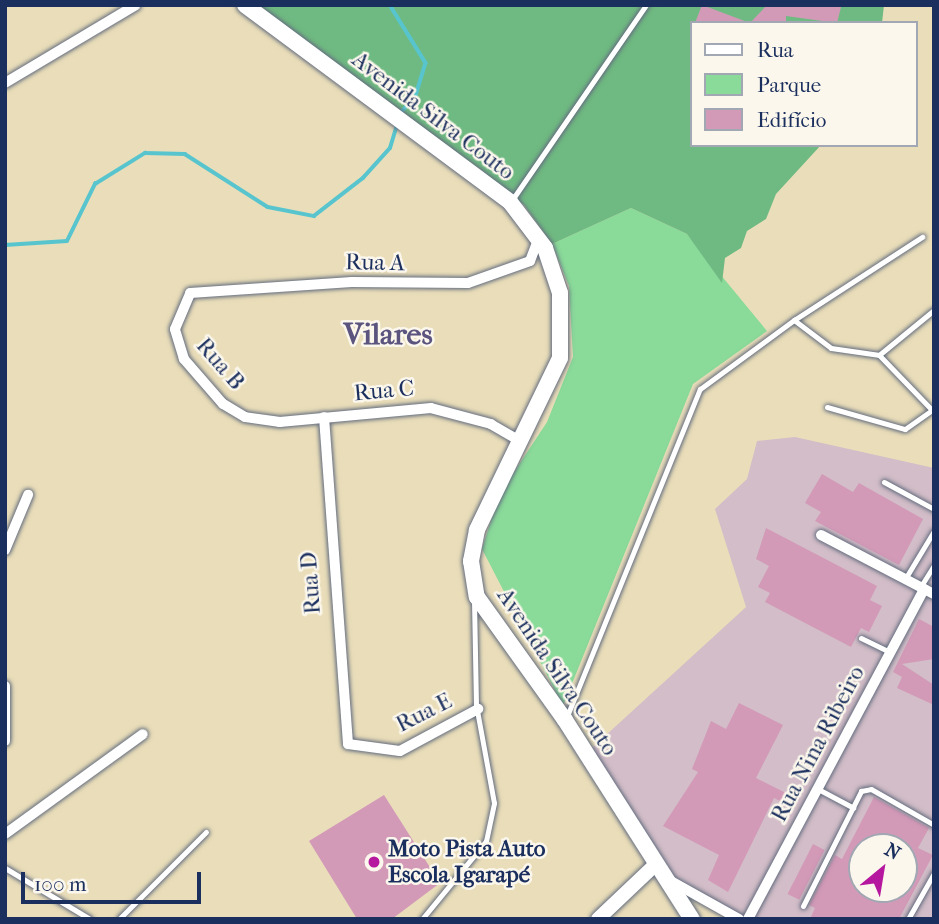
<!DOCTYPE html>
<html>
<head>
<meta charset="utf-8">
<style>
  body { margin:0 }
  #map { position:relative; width:939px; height:924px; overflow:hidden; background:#eadeba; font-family:"IM FELL French Canon",serif }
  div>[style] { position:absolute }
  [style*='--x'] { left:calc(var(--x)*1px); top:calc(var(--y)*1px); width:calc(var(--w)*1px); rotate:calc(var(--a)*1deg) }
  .industrial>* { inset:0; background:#d2bdc8 }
  .green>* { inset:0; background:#8ada9a }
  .forest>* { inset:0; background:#6fba82 }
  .stream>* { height:3.5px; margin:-1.75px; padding:0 1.75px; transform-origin:1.75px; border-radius:1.75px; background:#58c5ce }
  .building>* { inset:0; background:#d39ab8; transform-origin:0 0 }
  .roads { filter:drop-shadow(0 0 2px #636c7e) drop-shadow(0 0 2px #636c7e) }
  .service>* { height:5px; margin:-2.5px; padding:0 2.5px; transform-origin:2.5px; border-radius:2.5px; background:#fff }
  .minor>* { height:10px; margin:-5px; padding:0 5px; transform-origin:5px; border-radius:5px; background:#fff }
  .tertiary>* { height:14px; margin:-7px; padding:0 7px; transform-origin:7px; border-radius:7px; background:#fff }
  .secondary>* { height:16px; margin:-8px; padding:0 8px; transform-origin:8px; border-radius:8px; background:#fff }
  .dots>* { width:19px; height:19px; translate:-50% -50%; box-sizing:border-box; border:4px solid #fbf7ec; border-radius:50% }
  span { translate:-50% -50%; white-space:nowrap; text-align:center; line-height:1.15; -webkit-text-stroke:5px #fbf7ec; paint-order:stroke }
  .street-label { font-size:23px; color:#1b2f5e }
  .poi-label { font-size:23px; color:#1b2f5e; font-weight:700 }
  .left { translate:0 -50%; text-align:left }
  .district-label { font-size:30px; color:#5b547e; font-weight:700 }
  .frame { position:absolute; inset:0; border:7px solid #1b2f5e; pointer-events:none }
  .legend { position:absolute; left:690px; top:21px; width:228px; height:126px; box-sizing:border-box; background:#fbf7ec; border:2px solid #a1a7b3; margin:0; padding:9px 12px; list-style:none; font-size:21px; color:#1b2f5e }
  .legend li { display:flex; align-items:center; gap:14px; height:35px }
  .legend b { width:35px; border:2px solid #a1a7b3 }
  .north { position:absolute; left:848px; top:833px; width:70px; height:70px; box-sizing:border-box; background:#fbf7ec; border:2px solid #a1a7b3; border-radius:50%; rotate:30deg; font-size:19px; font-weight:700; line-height:28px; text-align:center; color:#1b2f5e }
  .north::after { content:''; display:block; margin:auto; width:24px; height:32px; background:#b5179e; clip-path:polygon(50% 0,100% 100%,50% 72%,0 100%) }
  .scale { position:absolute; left:21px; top:872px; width:180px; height:32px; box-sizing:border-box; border:4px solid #1b2f5e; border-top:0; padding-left:9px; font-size:21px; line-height:24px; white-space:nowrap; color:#1b2f5e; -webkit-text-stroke:5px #fbf7ec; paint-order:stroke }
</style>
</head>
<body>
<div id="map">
  <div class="industrial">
    <i style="clip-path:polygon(evenodd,795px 437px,934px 468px,934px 919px,746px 919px,652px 868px,581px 758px,746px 607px,715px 509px,747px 479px,757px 441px,795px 437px,862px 847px,904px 847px,904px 889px,862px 889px,862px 847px)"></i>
  </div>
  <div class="green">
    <i style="clip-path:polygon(631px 208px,687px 234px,767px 331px,693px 384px,563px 706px,482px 549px,499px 495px,547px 422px,573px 357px,569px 286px,552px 244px)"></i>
  </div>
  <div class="forest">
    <i style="clip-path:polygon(256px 5px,884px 5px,882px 23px,692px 23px,692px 145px,821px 145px,776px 194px,766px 219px,747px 231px,741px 248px,725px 258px,722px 283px,687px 234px,631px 208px,552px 244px,524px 205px,480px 169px)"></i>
  </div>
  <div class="stream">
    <i style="--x:390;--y:5;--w:68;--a:58.2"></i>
    <i style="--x:426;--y:63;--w:34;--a:107"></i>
    <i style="--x:416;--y:96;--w:21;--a:131"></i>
    <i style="--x:5;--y:245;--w:62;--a:-3.7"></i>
    <i style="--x:67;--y:241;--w:64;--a:-63.8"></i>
    <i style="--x:95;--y:184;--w:59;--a:-31.8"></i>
    <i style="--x:145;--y:153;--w:40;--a:1.4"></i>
    <i style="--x:185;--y:154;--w:98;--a:32.6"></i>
    <i style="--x:268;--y:207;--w:47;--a:11.1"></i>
    <i style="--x:314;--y:216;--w:62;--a:-37.8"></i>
    <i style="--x:363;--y:178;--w:40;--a:-48"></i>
    <i style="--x:390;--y:148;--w:21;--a:-73"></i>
  </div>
  <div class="building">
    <i style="clip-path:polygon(702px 5px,750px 23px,767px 5px,841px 7px,837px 23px,786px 16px,786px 23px,695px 23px)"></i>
    <i style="clip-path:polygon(822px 474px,853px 492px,859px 483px,923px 519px,899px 565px,815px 521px,821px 512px,805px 503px)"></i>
    <i style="clip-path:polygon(766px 528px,877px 586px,870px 600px,882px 606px,869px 632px,861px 628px,851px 647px,765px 602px,770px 593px,758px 587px,769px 566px,756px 559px)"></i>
    <i style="clip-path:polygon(919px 619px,934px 627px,934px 659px,902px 664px,934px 685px,934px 705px,897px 688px,902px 677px,893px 672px)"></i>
    <i style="clip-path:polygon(739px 703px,783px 725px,756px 778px,788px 794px,784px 803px,774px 798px,728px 892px,708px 880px,719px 855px,663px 826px,698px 772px,692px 769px,711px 721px,726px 729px)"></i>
    <i style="clip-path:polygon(384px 795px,440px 883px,392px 919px,357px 919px,309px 841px)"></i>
    <i style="clip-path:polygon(evenodd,874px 797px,929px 828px,918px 848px,933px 855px,899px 919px,810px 919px,815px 908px,809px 905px,835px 855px,842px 859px,874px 797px,862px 847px,904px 847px,904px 889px,862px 889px,862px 847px)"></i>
    <i style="left:813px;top:844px;width:13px;height:56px;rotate:27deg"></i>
  </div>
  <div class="roads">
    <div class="service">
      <i style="--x:512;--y:200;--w:237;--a:-55.5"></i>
      <i style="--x:794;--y:320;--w:153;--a:-33"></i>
      <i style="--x:827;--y:407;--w:81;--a:15.8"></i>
      <i style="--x:905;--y:429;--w:33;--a:-35"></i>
      <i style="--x:932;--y:410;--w:76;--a:-133.9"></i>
      <i style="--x:879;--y:355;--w:71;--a:-39.3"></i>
      <i style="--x:884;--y:482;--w:57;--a:28.4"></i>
      <i style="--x:905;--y:579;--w:56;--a:-58.9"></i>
      <i style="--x:921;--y:586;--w:25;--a:-58"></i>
      <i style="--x:861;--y:638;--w:32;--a:26"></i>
      <i style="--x:567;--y:716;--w:353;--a:-67.9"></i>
      <i style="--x:700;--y:389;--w:117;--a:-36.3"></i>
      <i style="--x:794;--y:320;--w:46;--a:37.1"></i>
      <i style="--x:831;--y:348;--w:49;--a:8.3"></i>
      <i style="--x:818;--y:789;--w:40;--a:28"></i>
      <i style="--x:5;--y:868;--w:99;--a:31"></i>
      <i style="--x:803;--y:906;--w:129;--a:-63.2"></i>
      <i style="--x:861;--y:791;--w:10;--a:-11"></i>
      <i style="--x:871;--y:789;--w:73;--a:29.7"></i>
      <i style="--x:119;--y:919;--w:123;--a:-45"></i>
      <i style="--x:422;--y:919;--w:101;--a:-50.6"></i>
      <i style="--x:486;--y:841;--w:39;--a:-78"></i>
      <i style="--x:494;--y:803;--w:100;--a:-100.4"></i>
      <i style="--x:476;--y:705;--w:106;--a:-91.1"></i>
      <i style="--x:908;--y:919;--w:53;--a:-60.5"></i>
    </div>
    <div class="minor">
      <i style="--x:5;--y:83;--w:152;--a:-30.8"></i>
      <i style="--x:324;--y:417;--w:328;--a:85.8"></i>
      <i style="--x:348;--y:744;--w:52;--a:7.7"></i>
      <i style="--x:400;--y:751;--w:89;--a:-28.3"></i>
      <i style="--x:520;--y:441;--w:34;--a:-150"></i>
      <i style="--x:491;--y:424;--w:62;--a:-165.1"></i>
      <i style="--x:431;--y:408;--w:152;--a:174.7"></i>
      <i style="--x:280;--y:422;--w:35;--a:-172"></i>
      <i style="--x:245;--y:417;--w:26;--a:-149"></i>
      <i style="--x:223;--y:404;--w:60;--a:-130.9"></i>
      <i style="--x:184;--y:359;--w:31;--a:-107"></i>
      <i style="--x:175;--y:329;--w:39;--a:-67"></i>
      <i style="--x:190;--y:293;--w:162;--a:-3.9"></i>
      <i style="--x:352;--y:282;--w:116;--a:0.5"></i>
      <i style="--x:468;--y:283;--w:66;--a:-19.5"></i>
      <i style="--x:530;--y:261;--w:25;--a:-69"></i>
      <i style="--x:821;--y:535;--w:127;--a:27.6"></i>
      <i style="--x:5;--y:550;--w:60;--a:-67.3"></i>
      <i style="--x:5;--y:686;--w:55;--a:90"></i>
      <i style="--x:5;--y:834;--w:170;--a:-35.9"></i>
      <i style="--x:671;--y:881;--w:78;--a:29.2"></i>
      <i style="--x:748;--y:919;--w:374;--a:-61.9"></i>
    </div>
    <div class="tertiary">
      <i style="--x:598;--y:919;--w:81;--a:-43.5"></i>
    </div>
    <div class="secondary">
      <i style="--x:245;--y:5;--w:330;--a:36.6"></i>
      <i style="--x:510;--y:202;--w:58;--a:52.7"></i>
      <i style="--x:545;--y:248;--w:47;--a:71.6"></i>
      <i style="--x:560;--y:293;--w:65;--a:90"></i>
      <i style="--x:560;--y:358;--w:191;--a:115.8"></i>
      <i style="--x:477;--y:530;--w:32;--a:101"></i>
      <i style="--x:471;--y:561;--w:36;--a:81"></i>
      <i style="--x:477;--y:597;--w:151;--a:54.4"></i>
      <i style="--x:565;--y:720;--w:236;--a:57.5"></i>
    </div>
  </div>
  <div class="dots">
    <i style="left:374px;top:862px;background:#b5179e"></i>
  </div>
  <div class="street-label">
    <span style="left:433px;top:116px;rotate:37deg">Avenida Silva Couto</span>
    <span style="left:375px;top:263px;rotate:1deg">Rua A</span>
    <span style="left:220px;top:364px;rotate:49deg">Rua B</span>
    <span style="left:384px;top:391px;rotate:-5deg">Rua C</span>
    <span style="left:311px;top:583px;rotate:-94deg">Rua D</span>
    <span style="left:557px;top:672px;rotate:56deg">Avenida Silva Couto</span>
    <span style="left:424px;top:713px;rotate:-27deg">Rua E</span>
    <span style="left:818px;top:744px;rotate:-62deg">Rua Nina Ribeiro</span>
  </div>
  <div class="poi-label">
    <span class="left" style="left:388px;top:862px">Moto Pista Auto<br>Escola Igarapé</span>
  </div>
  <div class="district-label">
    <span style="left:388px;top:335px">Vilares</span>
  </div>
  <div class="frame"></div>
  <ul class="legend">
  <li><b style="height:9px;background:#fff"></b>Rua</li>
  <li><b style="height:19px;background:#8ada9a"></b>Parque</li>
  <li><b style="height:19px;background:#d39ab8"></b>Edifício</li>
  </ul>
  <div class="north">N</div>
  <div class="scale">100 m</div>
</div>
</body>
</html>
